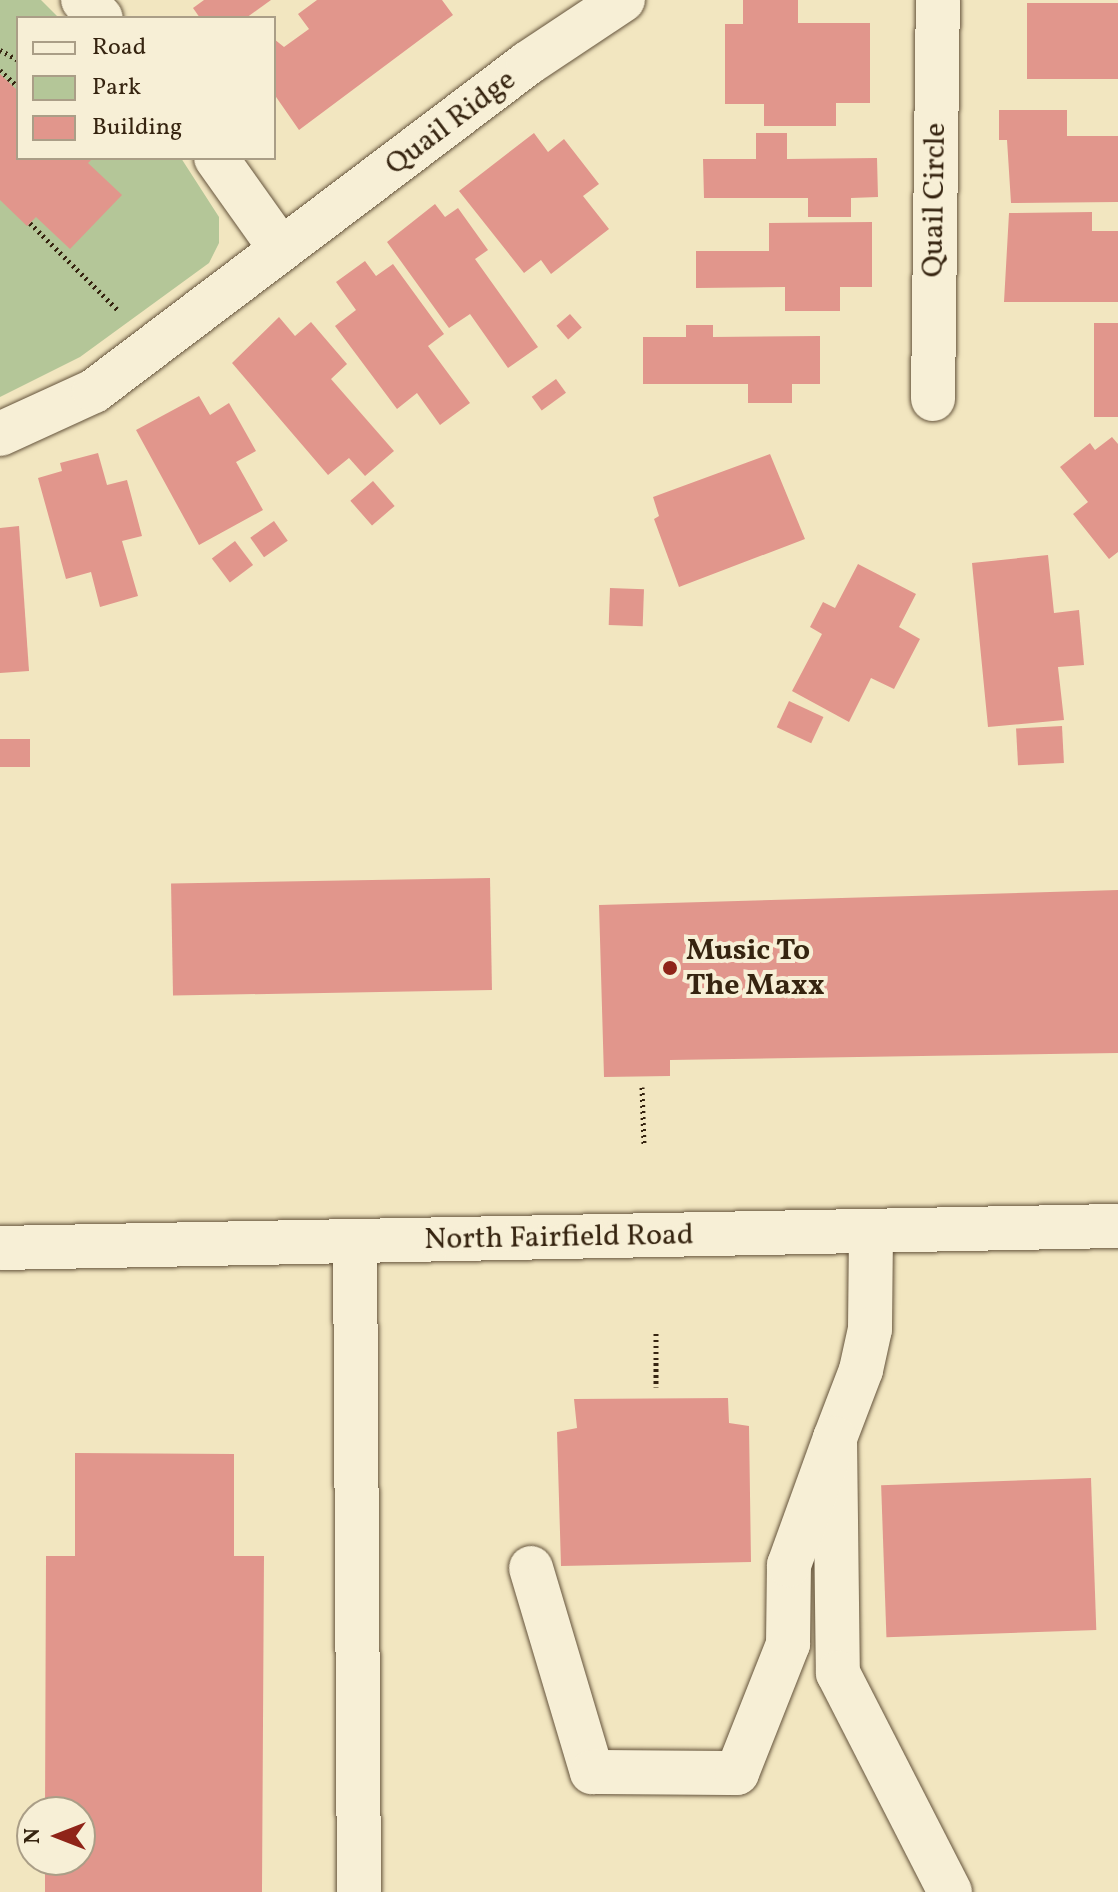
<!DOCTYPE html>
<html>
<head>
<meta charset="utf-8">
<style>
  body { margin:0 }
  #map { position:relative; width:1118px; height:1892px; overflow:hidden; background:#f2e6c0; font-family:Vollkorn,serif }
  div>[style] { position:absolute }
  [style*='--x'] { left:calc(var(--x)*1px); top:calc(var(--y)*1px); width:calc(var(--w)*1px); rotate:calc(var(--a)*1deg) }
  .green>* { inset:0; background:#b4c698 }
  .building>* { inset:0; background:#e1968c; transform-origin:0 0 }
  .path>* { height:5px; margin-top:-2.5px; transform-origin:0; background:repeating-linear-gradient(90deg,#362410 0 2px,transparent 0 6px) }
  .roads { filter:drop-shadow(0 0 2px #65543c) drop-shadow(0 0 2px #65543c) }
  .minor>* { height:44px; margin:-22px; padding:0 22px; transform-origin:22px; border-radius:22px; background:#f7efd6 }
  .dots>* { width:22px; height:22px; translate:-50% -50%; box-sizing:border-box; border:4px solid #f7efd6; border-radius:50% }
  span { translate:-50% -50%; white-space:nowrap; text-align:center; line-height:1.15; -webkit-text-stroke:8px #f7efd6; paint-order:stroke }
  .street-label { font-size:30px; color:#362410 }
  .poi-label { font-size:30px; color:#362410; font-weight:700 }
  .left { translate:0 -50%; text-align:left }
  .legend { position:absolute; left:16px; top:16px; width:260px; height:144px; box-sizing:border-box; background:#f7efd6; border:2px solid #aa9e87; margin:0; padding:10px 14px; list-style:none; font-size:24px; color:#362410 }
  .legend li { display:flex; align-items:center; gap:16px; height:40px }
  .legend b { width:40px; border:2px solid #aa9e87 }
  .north { position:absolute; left:16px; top:1796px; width:80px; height:80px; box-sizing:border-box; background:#f7efd6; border:2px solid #aa9e87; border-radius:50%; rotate:270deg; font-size:22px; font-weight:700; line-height:32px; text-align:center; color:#362410 }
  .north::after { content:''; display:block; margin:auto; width:28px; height:36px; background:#8f2418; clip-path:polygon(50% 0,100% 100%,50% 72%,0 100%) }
</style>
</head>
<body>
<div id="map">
  <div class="green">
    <i style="clip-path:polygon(0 0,41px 0,59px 18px,18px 18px,18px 158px,181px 158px,219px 217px,219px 243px,209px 263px,80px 357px,0 397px)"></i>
  </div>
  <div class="building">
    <i style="clip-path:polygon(204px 0,271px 0,246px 18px,200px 18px,193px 8px)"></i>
    <i style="clip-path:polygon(317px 0,442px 0,453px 15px,299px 130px,274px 94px,274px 39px,284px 47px,309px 29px,298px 14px)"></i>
    <i style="clip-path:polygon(743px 0,798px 0,798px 23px,870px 23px,870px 103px,836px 103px,836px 126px,764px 126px,764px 104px,725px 104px,725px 24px,743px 24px)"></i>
    <i style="left:1027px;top:3px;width:91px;height:76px"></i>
    <i style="clip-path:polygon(0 74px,18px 91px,18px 158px,93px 158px,88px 163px,122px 195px,70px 249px,36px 217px,27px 226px,0 200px)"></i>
    <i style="clip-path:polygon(999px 110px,1067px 110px,1067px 136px,1118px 136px,1118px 202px,1011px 203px,1007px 140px,999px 140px)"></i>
    <i style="clip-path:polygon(534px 133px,548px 152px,564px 139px,599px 184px,583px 196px,609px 229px,551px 274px,541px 260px,524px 273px,459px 191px)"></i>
    <i style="clip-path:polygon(756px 133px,787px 133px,787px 159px,877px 158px,878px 197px,851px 198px,851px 217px,808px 217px,808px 198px,704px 198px,703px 159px,756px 159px)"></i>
    <i style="clip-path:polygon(435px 204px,445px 217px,458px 208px,488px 250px,475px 259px,538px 347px,508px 368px,470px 314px,449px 328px,387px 242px)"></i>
    <i style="clip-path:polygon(1092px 212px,1092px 231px,1118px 231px,1118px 302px,1004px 302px,1009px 213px)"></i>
    <i style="clip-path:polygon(872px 222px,872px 287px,840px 287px,840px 311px,785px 311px,785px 287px,696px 288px,696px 251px,769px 251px,769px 223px)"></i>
    <i style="clip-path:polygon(365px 261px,376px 276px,393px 264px,444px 334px,428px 346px,470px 403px,440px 425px,417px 393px,397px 409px,335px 326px,356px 310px,336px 282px)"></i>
    <i style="left:570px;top:314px;width:18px;height:18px;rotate:49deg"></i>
    <i style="clip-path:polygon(279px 317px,295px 336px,311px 322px,347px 364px,331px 379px,394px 451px,365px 476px,349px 458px,328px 475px,232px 363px)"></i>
    <i style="left:1094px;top:323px;width:24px;height:94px"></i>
    <i style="clip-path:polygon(686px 325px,713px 325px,713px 337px,820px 336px,820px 384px,792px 384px,792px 403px,748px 403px,748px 384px,643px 384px,643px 337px,686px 337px)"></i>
    <i style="left:556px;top:379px;width:17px;height:30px;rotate:54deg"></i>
    <i style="clip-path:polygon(199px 396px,210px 415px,229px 403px,256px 451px,236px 462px,263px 510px,199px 545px,136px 430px)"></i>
    <i style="clip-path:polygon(1112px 437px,1118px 444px,1118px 552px,1109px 559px,1073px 514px,1088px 502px,1060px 467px,1090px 443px,1095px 450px)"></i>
    <i style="clip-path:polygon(98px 453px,107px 485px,127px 480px,142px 536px,122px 541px,138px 596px,100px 607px,91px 572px,66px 579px,38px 478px,62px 471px,60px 463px)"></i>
    <i style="clip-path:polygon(770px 454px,805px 539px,679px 587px,654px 519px,659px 516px,653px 497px)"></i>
    <i style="left:373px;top:481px;width:33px;height:30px;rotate:49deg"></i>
    <i style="left:274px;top:521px;width:24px;height:29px;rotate:55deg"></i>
    <i style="clip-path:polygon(19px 526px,29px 671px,0 673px,0 528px)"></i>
    <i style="left:235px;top:541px;width:30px;height:29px;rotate:53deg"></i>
    <i style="clip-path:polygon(1048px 555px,1054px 613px,1079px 610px,1084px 665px,1058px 667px,1064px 720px,988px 727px,972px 563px)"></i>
    <i style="clip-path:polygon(858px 564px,916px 594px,899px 627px,920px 639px,894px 689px,871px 678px,849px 722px,792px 691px,822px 634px,810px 627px,823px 602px,835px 608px)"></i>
    <i style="left:610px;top:588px;width:34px;height:37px;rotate:2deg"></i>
    <i style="left:789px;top:701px;width:38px;height:29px;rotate:25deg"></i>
    <i style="left:1062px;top:726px;width:37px;height:46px;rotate:87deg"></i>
    <i style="left:30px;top:739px;width:28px;height:30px;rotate:90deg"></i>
    <i style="left:490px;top:878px;width:112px;height:319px;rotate:89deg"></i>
    <i style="clip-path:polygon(1118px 890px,1118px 1053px,670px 1060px,670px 1076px,604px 1077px,599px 905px)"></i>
    <i style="clip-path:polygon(728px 1398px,729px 1423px,749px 1426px,751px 1562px,561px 1566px,557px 1432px,577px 1428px,574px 1399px)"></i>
    <i style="clip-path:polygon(75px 1453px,234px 1454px,234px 1556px,264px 1556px,262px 1892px,45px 1892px,45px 1860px,80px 1860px,80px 1812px,45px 1812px,46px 1556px,75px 1556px)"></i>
    <i style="left:1091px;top:1478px;width:152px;height:210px;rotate:88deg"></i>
  </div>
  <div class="path">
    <i style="--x:0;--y:50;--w:21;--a:29"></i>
    <i style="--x:0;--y:70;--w:25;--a:43"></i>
    <i style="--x:30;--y:223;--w:124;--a:44.7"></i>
    <i style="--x:642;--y:1087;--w:57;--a:88"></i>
    <i style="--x:656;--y:1333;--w:54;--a:90"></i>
  </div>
  <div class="roads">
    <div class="minor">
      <i style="--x:83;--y:0;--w:25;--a:45"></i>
      <i style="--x:216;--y:158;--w:110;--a:54.6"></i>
      <i style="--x:933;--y:399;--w:399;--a:-89.3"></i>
      <i style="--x:0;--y:434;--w:103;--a:-24.6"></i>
      <i style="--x:94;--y:391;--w:544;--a:-37.08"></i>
      <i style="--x:528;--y:63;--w:114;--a:-33.6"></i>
      <i style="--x:871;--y:1233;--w:96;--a:90.6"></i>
      <i style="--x:870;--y:1329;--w:42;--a:102.4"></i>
      <i style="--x:861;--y:1370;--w:73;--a:110.9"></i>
      <i style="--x:835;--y:1438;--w:235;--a:89.3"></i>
      <i style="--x:838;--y:1673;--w:246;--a:62.9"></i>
      <i style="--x:355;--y:1241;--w:651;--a:89.65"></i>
      <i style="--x:0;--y:1248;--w:1118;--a:-1.13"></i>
      <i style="--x:531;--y:1568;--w:213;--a:73.4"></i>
      <i style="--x:592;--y:1772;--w:145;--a:0.4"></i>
      <i style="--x:737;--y:1773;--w:139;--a:-68.4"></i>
      <i style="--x:788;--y:1644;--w:79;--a:-89.3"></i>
      <i style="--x:789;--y:1565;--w:135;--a:-70.1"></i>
    </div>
  </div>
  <div class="dots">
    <i style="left:670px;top:968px;background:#8f2418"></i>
  </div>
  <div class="street-label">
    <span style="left:451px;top:123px;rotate:-37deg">Quail Ridge</span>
    <span style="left:935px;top:200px;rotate:-89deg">Quail Circle</span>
    <span style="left:559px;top:1238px;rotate:-1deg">North Fairfield Road</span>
  </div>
  <div class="poi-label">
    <span class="left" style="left:686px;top:968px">Music To<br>The Maxx</span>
  </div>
  <ul class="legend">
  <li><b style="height:10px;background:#f7efd6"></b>Road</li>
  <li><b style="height:22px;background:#b4c698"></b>Park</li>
  <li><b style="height:22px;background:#e1968c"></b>Building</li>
  </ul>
  <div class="north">N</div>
</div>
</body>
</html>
